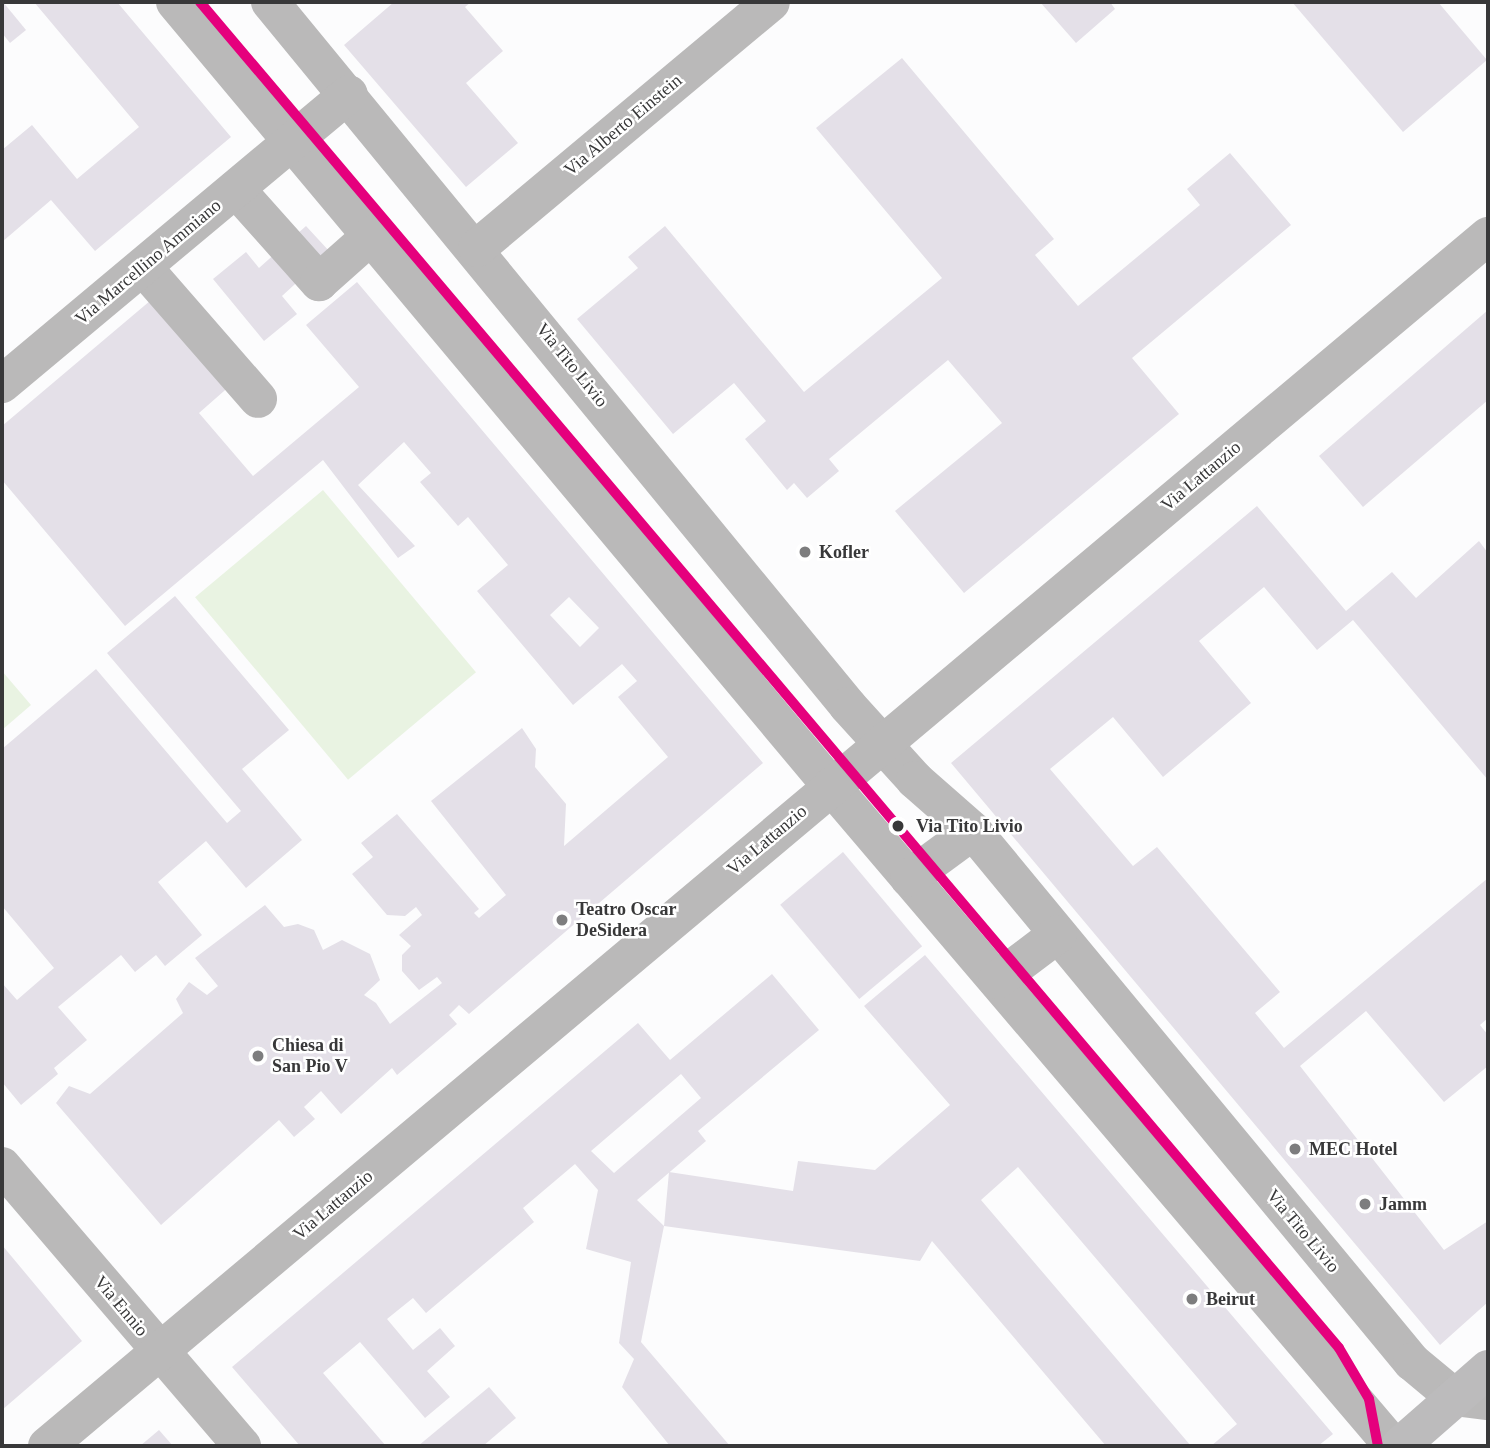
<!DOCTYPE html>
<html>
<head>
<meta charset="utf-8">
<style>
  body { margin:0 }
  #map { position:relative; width:1490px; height:1448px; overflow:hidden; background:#fcfcfd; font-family:Georgia,serif }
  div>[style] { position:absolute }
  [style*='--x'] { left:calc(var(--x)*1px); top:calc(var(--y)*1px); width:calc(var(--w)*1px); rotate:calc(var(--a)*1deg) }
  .green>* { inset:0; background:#e9f3e2; transform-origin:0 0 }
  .building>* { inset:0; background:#e4e0e8; transform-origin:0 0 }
  .minor>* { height:38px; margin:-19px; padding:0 19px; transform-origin:19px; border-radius:19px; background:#bab9b9 }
  .major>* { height:38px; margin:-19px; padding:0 19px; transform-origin:19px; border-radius:19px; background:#bcbbbc }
  .tram-1>* { height:10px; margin:-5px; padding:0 5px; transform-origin:5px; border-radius:5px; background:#e5007d }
  .dots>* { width:19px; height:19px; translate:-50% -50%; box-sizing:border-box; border:4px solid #fff; border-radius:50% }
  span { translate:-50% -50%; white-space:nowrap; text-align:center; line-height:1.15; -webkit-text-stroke:5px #fff; paint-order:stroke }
  .street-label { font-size:18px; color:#383839 }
  .poi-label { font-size:18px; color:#383839; font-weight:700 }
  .left { translate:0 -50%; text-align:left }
  .stop-label { font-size:18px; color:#383839; font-weight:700 }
  .frame { position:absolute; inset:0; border:4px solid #383839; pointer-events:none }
</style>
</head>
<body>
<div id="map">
  <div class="green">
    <i style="left:323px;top:490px;width:238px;height:167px;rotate:50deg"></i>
    <i style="clip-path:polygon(2px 671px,31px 705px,2px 730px)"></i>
  </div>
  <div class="building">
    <i style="clip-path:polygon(3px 2px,26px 30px,10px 43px,2px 33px)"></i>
    <i style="clip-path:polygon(34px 2px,117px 2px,231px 137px,95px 251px,51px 200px,2px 242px,2px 150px,32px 125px,77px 179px,139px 127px)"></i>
    <i style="clip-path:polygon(394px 2px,471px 2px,465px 7px,503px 51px,466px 83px,518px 143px,466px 187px,344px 45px)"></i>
    <i style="clip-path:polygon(1040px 2px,1110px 2px,1115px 9px,1076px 43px)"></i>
    <i style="clip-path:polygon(1292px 2px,1438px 2px,1487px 60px,1403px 132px)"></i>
    <i style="clip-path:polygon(902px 58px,1054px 239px,1035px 255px,1078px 306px,1200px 205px,1187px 189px,1230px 153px,1291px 225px,1132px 358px,1179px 414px,964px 593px,895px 511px,1002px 423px,948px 360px,829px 459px,839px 471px,807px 498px,794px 483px,787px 490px,745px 439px,766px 421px,734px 383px,673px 434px,577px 319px,638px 268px,628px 257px,665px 226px,804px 392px,942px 278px,816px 128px)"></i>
    <i style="clip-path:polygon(306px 226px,330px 252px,282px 296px,297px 314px,264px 341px,213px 279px,246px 252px,259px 268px)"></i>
    <i style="clip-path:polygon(evenodd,357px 282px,763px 763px,469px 1014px,459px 1005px,449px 1015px,457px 1024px,397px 1075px,392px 1068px,341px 1114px,321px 1091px,304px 1107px,315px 1119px,294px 1137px,279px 1120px,161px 1225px,56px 1103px,69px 1086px,90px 1094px,183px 1013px,176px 999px,189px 982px,207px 995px,218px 986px,195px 958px,265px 905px,284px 927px,298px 924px,314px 930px,323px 950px,342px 940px,370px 954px,380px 980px,364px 995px,376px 1003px,390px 1024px,442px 983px,437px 977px,419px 990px,402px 971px,402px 955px,411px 946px,399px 935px,422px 915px,416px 907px,405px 916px,387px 915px,352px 874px,373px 857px,361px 843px,397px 814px,479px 909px,474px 913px,479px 918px,506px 895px,431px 801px,522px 728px,536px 749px,535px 767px,566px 804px,564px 846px,668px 757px,618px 697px,637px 681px,622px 664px,573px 705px,477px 591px,508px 565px,468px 517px,458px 526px,420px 482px,431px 473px,404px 442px,358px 485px,415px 546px,398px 558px,323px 460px,125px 626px,2px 480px,2px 426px,157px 295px,232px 384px,199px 413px,253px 476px,359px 387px,306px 325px,357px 282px,569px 597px,599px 628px,580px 647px,550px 615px,569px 597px)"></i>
    <i style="clip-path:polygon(1488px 310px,1488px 400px,1363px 507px,1319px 456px)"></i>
    <i style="clip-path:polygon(1257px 506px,1346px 611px,1392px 572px,1416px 598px,1479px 541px,1488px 553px,1488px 780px,1353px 620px,1317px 650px,1264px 587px,1199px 641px,1251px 703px,1163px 777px,1113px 717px,1050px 769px,1133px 866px,1157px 847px,1280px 992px,1255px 1013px,1284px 1048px,1488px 878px,1488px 1018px,1480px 1025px,1488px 1035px,1488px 1066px,1444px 1102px,1366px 1011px,1300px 1066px,1444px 1250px,1488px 1221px,1488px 1302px,1440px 1345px,951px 763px)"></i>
    <i style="clip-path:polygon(175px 596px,289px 730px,242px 769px,302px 840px,246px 888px,206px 841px,158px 882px,202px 935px,165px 966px,156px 955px,135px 972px,121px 955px,58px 1007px,87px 1040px,54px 1068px,58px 1074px,21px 1105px,2px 1082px,2px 983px,17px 1000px,54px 968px,2px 906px,2px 749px,96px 669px,227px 823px,241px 811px,107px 653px)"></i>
    <i style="left:843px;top:852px;width:123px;height:82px;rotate:50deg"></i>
    <i style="clip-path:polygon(925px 955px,1333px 1434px,1318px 1446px,1211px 1446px,1237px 1424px,1018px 1167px,981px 1200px,1191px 1446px,1106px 1446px,932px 1241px,920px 1261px,664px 1226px,669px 1172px,793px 1191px,798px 1161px,875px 1170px,950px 1105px,864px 1006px)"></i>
    <i style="clip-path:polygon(evenodd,772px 974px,819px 1030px,698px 1131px,706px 1141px,637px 1200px,664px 1226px,641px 1342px,730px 1446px,670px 1446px,622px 1387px,634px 1359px,619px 1343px,631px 1262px,586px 1249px,598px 1190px,575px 1164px,523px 1208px,534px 1222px,426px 1313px,413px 1298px,387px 1319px,413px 1350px,440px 1328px,455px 1346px,427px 1371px,450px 1397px,425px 1418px,360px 1342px,323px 1373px,386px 1446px,300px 1446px,232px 1367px,638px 1023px,670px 1060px,772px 974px,681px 1074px,701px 1098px,614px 1173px,591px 1151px,681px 1074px)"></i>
    <i style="clip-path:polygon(2px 1245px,82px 1341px,2px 1410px)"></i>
    <i style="clip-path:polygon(489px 1387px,516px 1418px,483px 1446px,418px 1446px)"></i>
    <i style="clip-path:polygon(159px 1430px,173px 1446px,140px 1446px)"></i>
  </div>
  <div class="minor">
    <i style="--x:175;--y:2;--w:1022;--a:50.08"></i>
    <i style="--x:831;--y:786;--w:867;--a:49.59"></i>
    <i style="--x:270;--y:2;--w:911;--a:50.61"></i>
    <i style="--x:848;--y:706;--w:100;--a:47.8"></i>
    <i style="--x:915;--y:780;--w:77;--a:41.3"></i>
    <i style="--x:973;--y:831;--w:689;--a:50.42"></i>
    <i style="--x:1412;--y:1362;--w:55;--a:39.8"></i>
    <i style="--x:1454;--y:1397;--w:34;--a:7"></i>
    <i style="--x:236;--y:189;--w:125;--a:48.3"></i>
    <i style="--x:319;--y:282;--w:72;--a:-41.6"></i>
    <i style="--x:477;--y:248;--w:383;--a:-39.9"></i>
    <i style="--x:143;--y:267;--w:175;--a:48.9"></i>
    <i style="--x:2;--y:384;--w:452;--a:-39.9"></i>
    <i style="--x:909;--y:878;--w:79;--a:-36.3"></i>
    <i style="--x:997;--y:980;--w:76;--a:-37"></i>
    <i style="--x:2;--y:1166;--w:369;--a:49.4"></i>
    <i style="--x:47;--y:1446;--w:1882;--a:-40.02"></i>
  </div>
  <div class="major">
    <i style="--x:1400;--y:1446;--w:117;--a:-41.2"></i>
  </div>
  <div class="tram-1">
    <i style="--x:200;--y:2;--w:1763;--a:49.76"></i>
    <i style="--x:1339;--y:1348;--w:59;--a:59.5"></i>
    <i style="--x:1369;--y:1399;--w:48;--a:79.2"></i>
  </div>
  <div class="dots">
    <i style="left:805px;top:552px;background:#7d7d7e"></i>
    <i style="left:898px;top:826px;background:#383839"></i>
    <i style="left:562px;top:920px;background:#7d7d7e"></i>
    <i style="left:258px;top:1056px;background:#7d7d7e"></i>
    <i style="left:1295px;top:1149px;background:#7d7d7e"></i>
    <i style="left:1365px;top:1204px;background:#7d7d7e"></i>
    <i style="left:1192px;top:1299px;background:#7d7d7e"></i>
  </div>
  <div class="street-label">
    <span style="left:623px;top:125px;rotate:-40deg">Via Alberto Einstein</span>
    <span style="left:148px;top:262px;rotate:-40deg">Via Marcellino Ammiano</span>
    <span style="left:572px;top:365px;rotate:51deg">Via Tito Livio</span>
    <span style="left:1201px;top:476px;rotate:-40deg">Via Lattanzio</span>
    <span style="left:767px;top:840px;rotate:-40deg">Via Lattanzio</span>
    <span style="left:333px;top:1205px;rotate:-40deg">Via Lattanzio</span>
    <span style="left:1303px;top:1231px;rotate:50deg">Via Tito Livio</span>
    <span style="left:121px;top:1306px;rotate:50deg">Via Ennio</span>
  </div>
  <div class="poi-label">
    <span class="left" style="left:819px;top:552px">Kofler</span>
    <span class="left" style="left:576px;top:920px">Teatro Oscar<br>DeSidera</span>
    <span class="left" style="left:272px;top:1056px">Chiesa di<br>San Pio V</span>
    <span class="left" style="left:1309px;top:1149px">MEC Hotel</span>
    <span class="left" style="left:1379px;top:1204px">Jamm</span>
    <span class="left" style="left:1206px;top:1299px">Beirut</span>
  </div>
  <div class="stop-label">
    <span class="left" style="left:916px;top:826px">Via Tito Livio</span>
  </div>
  <div class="frame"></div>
</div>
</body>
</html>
